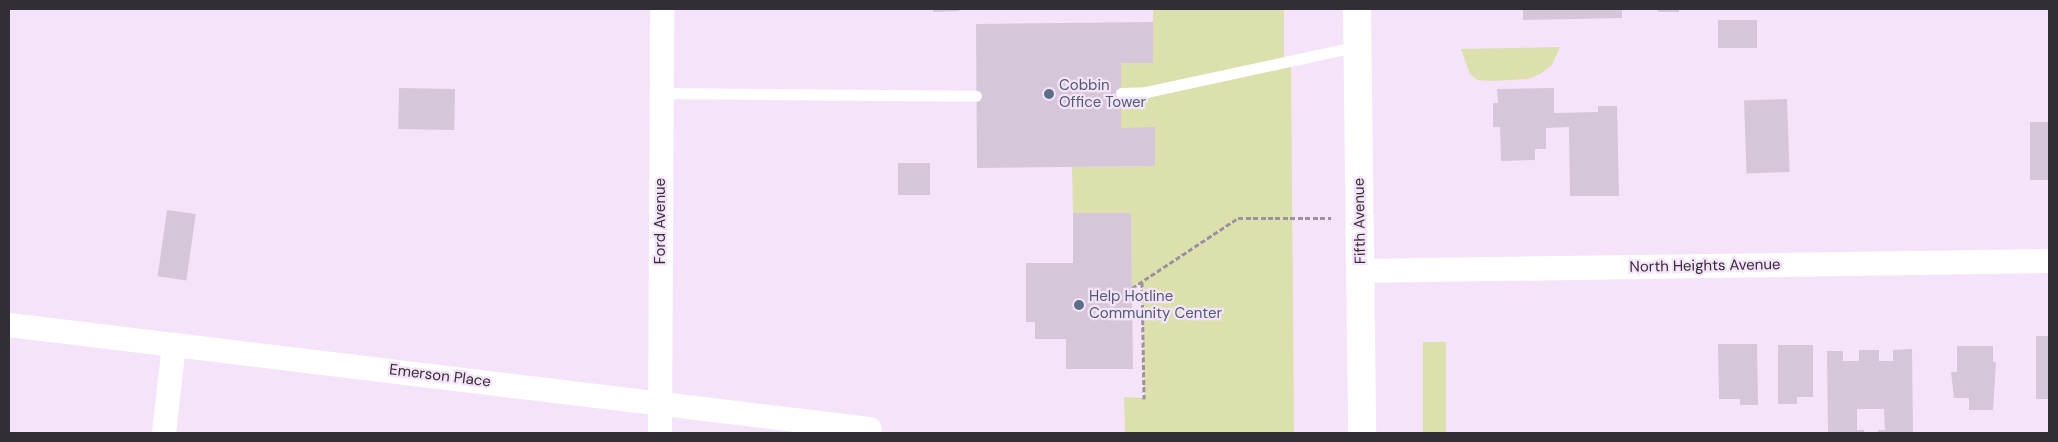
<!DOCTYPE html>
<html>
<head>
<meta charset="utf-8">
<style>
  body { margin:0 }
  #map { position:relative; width:2058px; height:442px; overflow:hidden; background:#f5e4f9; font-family:"DM Sans",sans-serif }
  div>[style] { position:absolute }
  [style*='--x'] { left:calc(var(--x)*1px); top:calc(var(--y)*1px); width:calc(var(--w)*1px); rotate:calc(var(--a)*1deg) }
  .green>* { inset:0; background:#dbe0ac; transform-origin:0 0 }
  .building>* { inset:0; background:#d6c6da; transform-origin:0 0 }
  .path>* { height:3px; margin-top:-1.5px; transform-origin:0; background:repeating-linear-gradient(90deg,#9d91a0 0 5px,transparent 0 7.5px) }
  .service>* { height:11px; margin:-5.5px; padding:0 5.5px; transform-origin:5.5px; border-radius:5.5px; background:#fff }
  .minor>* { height:24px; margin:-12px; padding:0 12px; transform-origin:12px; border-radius:12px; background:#fff }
  .tertiary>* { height:28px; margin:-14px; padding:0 14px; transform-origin:14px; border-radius:14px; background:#fff }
  .dots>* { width:14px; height:14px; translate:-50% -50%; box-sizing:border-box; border:2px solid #f5e4f9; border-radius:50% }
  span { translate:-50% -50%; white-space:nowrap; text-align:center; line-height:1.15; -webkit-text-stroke:4.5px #f5e4f9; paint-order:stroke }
  .service-label { font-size:15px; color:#4e5e75 }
  .left { translate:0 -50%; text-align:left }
  .street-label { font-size:15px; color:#332d35 }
  .frame { position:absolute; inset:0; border:10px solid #332d35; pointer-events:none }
</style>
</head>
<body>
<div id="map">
  <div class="green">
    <i style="clip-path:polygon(1153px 9px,1284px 9px,1284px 62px,1291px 60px,1294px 433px,1125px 433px,1124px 397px,1144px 398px,1142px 282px,1132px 288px,1131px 213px,1073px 213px,1072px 167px,1155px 166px,1155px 128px,1121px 128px,1121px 63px,1153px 62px)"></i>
    <i style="clip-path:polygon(1560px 47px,1552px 65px,1540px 74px,1528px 79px,1493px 81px,1477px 80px,1470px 74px,1461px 49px)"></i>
    <i style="left:1423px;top:342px;width:23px;height:91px"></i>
  </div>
  <div class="building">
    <i style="clip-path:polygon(933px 9px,959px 9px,959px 11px,933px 12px)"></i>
    <i style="clip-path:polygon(1523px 9px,1622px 9px,1622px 18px,1523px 20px)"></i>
    <i style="left:1658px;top:9px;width:21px;height:3px"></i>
    <i style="left:1718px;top:20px;width:39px;height:28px"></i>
    <i style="clip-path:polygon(1153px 22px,1153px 63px,1121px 63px,1121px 128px,1155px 127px,1155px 166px,977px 168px,976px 24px)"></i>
    <i style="left:399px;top:88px;width:56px;height:41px;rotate:1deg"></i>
    <i style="clip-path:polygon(1554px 88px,1554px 113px,1598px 112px,1598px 106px,1617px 106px,1619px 196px,1570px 196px,1569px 127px,1546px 128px,1546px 149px,1535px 149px,1535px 160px,1501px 161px,1500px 127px,1493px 127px,1493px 103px,1498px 103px,1497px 89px)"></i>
    <i style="left:1787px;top:99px;width:73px;height:43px;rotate:88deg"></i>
    <i style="left:2030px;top:122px;width:19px;height:58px"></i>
    <i style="left:898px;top:163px;width:32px;height:32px"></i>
    <i style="left:167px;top:210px;width:29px;height:67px;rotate:8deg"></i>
    <i style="clip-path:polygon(1073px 213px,1131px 213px,1133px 369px,1066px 369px,1066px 339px,1035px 339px,1035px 322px,1026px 322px,1026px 263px,1073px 263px)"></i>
    <i style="left:2036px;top:336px;width:13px;height:63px"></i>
    <i style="clip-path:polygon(1718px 344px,1757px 344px,1758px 405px,1740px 405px,1740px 399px,1719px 399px)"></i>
    <i style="clip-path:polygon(1778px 345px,1813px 345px,1813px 397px,1797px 397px,1797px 404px,1778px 404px)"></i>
    <i style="clip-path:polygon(1957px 346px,1993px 346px,1993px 362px,1996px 362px,1993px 410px,1969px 410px,1969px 398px,1954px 398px,1951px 372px,1957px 372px)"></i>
    <i style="clip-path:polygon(1912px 349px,1913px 433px,1878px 433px,1878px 430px,1885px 430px,1884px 409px,1857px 409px,1857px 430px,1864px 430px,1864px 433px,1828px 433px,1827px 351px,1843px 351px,1843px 361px,1859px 361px,1859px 350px,1879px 350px,1879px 361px,1893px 361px,1893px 350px)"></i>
  </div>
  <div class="path">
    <i style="--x:1142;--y:282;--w:117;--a:89"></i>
    <i style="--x:1132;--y:288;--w:127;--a:-33.4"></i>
    <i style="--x:1238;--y:218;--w:93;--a:0"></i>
  </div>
  <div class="service">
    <i style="--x:661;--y:93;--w:315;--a:0.5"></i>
    <i style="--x:1121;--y:93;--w:25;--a:-2"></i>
    <i style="--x:1146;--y:92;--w:217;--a:-12.2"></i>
  </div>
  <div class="minor">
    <i style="--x:1360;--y:271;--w:689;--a:-0.83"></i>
    <i style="--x:9;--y:325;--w:867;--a:6.89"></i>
    <i style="--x:164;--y:433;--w:89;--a:-83.5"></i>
    <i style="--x:660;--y:433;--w:424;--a:-89.7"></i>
  </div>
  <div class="tertiary">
    <i style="--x:1357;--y:9;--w:424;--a:89.3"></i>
  </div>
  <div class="dots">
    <i style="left:1049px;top:94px;background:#5c6f8a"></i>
    <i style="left:1079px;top:305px;background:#5c6f8a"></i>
  </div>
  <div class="service-label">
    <span class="left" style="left:1059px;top:94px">Cobbin<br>Office Tower</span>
    <span class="left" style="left:1089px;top:305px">Help Hotline<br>Community Center</span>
  </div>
  <div class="street-label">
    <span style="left:661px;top:221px;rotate:-90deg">Ford Avenue</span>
    <span style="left:1360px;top:221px;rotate:-91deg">Fifth Avenue</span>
    <span style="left:1705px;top:266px;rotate:-1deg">North Heights Avenue</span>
    <span style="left:440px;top:376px;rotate:7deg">Emerson Place</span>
  </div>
  <div class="frame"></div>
</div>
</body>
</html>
